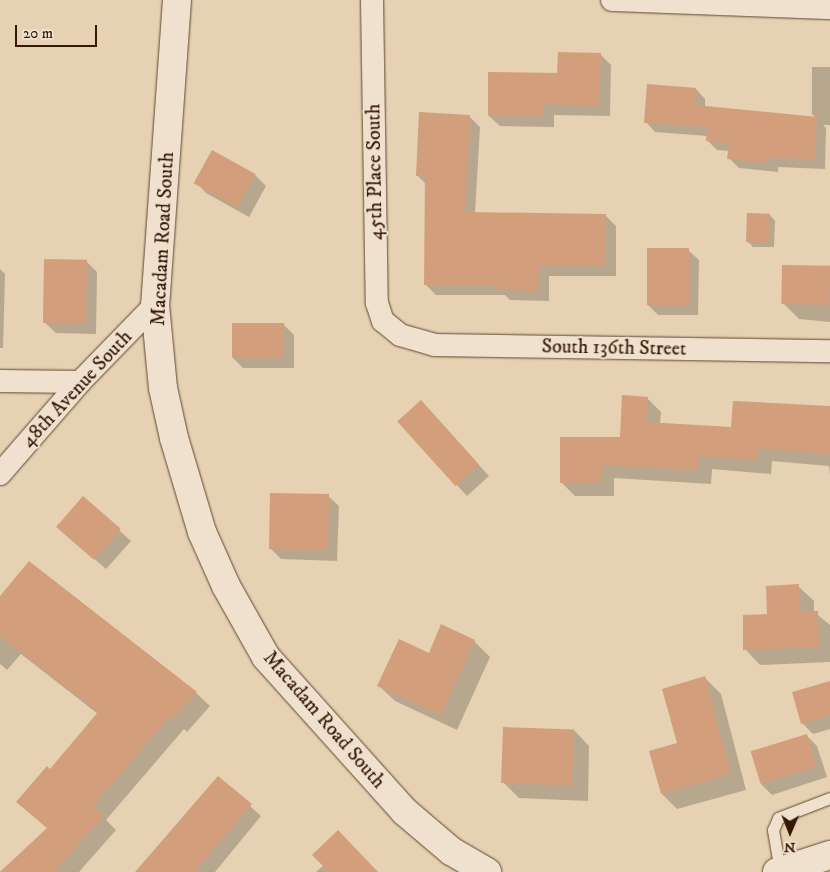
<!DOCTYPE html>
<html>
<head>
<meta charset="utf-8">
<style>
  body { margin:0 }
  #map { position:relative; width:830px; height:872px; overflow:hidden; background:#e6d1b3; font-family:"IM FELL DW Pica",serif }
  div>[style] { position:absolute }
  [style*='--x'] { left:calc(var(--x)*1px); top:calc(var(--y)*1px); width:calc(var(--w)*1px); rotate:calc(var(--a)*1deg) }
  .shadow>* { inset:0; background:#0003 }
  .building>* { inset:0; background:#d39e7b; transform-origin:0 0 }
  .roads { filter:drop-shadow(0 0 1px #604730) drop-shadow(0 0 1px #604730) }
  .lane>* { height:11px; margin:-5.5px; padding:0 5.5px; transform-origin:5.5px; border-radius:5.5px; background:#efe1ce }
  .street>* { height:22px; margin:-11px; padding:0 11px; transform-origin:11px; border-radius:11px; background:#efe1ce }
  .secondary>* { height:28px; margin:-14px; padding:0 14px; transform-origin:14px; border-radius:14px; background:#efe1ce }
  span { translate:-50% -50%; white-space:nowrap; text-align:center; line-height:1.15; -webkit-text-stroke:4px #efe1ce; paint-order:stroke }
  .street-label { font-size:20px; color:#341904 }
  .north { position:absolute; left:765px; top:807px; width:50px; height:50px; -webkit-text-stroke:4px #efe1ce; paint-order:stroke; rotate:181deg; font-size:14px; font-weight:700; line-height:20px; text-align:center; color:#341904 }
  .north::after { content:''; display:block; margin:auto; width:18px; height:22px; background:#341904; clip-path:polygon(50% 0,100% 100%,50% 72%,0 100%) }
  .scale { position:absolute; left:15px; top:25px; width:82px; height:22px; box-sizing:border-box; border:2px solid #341904; border-top:0; padding-left:6px; font-size:15px; line-height:18px; white-space:nowrap; color:#341904; -webkit-text-stroke:4px #efe1ce; paint-order:stroke }
</style>
</head>
<body>
<div id="map">
  <div class="shadow">
    <i style="clip-path:polygon(600px 54px,611px 65px,610px 116px,554px 115px,554px 127px,500px 126px,489px 116px,558px 74px)"></i>
    <i style="clip-path:polygon(812px 67px,830px 67px,830px 125px,823px 125px,826px 128px,825px 169px,778px 167px,778px 172px,739px 168px,729px 158px,729px 151px,717px 150px,707px 140px,707px 136px,655px 132px,646px 122px,696px 89px,705px 99px,705px 107px,816px 118px,812px 114px)"></i>
    <i style="clip-path:polygon(469px 116px,480px 127px,475px 213px,605px 215px,616px 226px,616px 276px,549px 276px,549px 301px,510px 300px,505px 295px,436px 295px,425px 284px,426px 184px,417px 175px)"></i>
    <i style="clip-path:polygon(255px 175px,266px 186px,249px 217px,206px 193px,196px 182px)"></i>
    <i style="clip-path:polygon(770px 215px,775px 221px,774px 247px,753px 247px,748px 242px)"></i>
    <i style="clip-path:polygon(688px 250px,699px 260px,698px 315px,658px 315px,647px 304px)"></i>
    <i style="clip-path:polygon(86px 261px,97px 272px,96px 334px,56px 333px,45px 323px)"></i>
    <i style="clip-path:polygon(830px 267px,830px 322px,799px 319px,783px 303px)"></i>
    <i style="clip-path:polygon(0 269px,5px 274px,3px 348px,0 348px)"></i>
    <i style="clip-path:polygon(284px 325px,294px 335px,294px 368px,243px 368px,232px 357px)"></i>
    <i style="clip-path:polygon(647px 398px,661px 412px,660px 424px,732px 428px,830px 406px,830px 475px,829px 466px,772px 461px,771px 474px,712px 469px,711px 484px,614px 478px,614px 496px,575px 496px,561px 482px,621px 439px)"></i>
    <i style="clip-path:polygon(431px 413px,489px 476px,467px 496px,399px 422px)"></i>
    <i style="clip-path:polygon(328px 496px,339px 506px,337px 561px,281px 559px,271px 549px)"></i>
    <i style="clip-path:polygon(83px 498px,131px 541px,106px 569px,69px 537px)"></i>
    <i style="clip-path:polygon(798px 586px,814px 601px,814px 612px,830px 625px,830px 662px,760px 665px,745px 649px,768px 615px)"></i>
    <i style="clip-path:polygon(0 598px,196px 693px,210px 706px,187px 732px,184px 729px,106px 820px,116px 830px,79px 872px,0 872px,48px 829px,18px 802px,50px 771px,98px 714px,21px 654px,7px 670px,0 664px)"></i>
    <i style="clip-path:polygon(474px 641px,490px 657px,457px 730px,395px 701px,379px 686px,429px 654px)"></i>
    <i style="clip-path:polygon(705px 678px,721px 694px,746px 790px,677px 809px,662px 794px)"></i>
    <i style="clip-path:polygon(830px 682px,830px 729px,813px 734px,802px 723px)"></i>
    <i style="clip-path:polygon(574px 730px,589px 746px,588px 801px,519px 798px,504px 783px)"></i>
    <i style="clip-path:polygon(806px 735px,817px 746px,827px 777px,772px 795px,761px 784px)"></i>
    <i style="clip-path:polygon(218px 777px,261px 816px,215px 872px,137px 872px)"></i>
    <i style="clip-path:polygon(324px 865px,377px 872px,316px 872px)"></i>
  </div>
  <div class="building">
    <i style="clip-path:polygon(558px 52px,601px 53px,599px 106px,544px 104px,544px 116px,488px 116px,488px 72px,557px 73px)"></i>
    <i style="clip-path:polygon(647px 84px,696px 88px,695px 105px,817px 117px,815px 159px,769px 158px,768px 163px,727px 159px,729px 143px,706px 141px,707px 127px,644px 123px)"></i>
    <i style="clip-path:polygon(419px 112px,470px 115px,465px 212px,606px 214px,606px 266px,539px 266px,538px 291px,498px 290px,498px 285px,424px 285px,425px 176px,416px 176px)"></i>
    <i style="left:212px;top:150px;width:50px;height:38px;rotate:29deg"></i>
    <i style="left:747px;top:213px;width:23px;height:29px;rotate:2deg"></i>
    <i style="left:647px;top:248px;width:42px;height:57px"></i>
    <i style="left:44px;top:259px;width:43px;height:64px;rotate:1deg"></i>
    <i style="left:782px;top:265px;width:48px;height:39px;rotate:1deg"></i>
    <i style="left:232px;top:323px;width:52px;height:34px"></i>
    <i style="clip-path:polygon(622px 395px,648px 397px,646px 422px,731px 427px,733px 401px,830px 406px,830px 454px,758px 448px,757px 460px,699px 456px,698px 470px,601px 465px,601px 482px,560px 483px,560px 437px,620px 437px)"></i>
    <i style="left:421px;top:400px;width:87px;height:32px;rotate:48deg"></i>
    <i style="left:270px;top:493px;width:59px;height:56px;rotate:1deg"></i>
    <i style="left:83px;top:496px;width:50px;height:41px;rotate:41deg"></i>
    <i style="clip-path:polygon(29px 561px,197px 692px,173px 719px,170px 716px,93px 806px,104px 815px,54px 872px,0 872px,47px 828px,16px 802px,47px 766px,50px 769px,98px 712px,0 636px,0 596px)"></i>
    <i style="clip-path:polygon(799px 584px,799px 611px,818px 611px,819px 647px,743px 650px,743px 615px,767px 614px,766px 586px)"></i>
    <i style="clip-path:polygon(441px 624px,475px 640px,441px 715px,377px 686px,399px 639px,429px 653px)"></i>
    <i style="clip-path:polygon(705px 676px,731px 774px,661px 794px,649px 751px,677px 743px,662px 689px)"></i>
    <i style="clip-path:polygon(830px 681px,830px 715px,801px 724px,792px 692px)"></i>
    <i style="left:503px;top:727px;width:71px;height:56px;rotate:2deg"></i>
    <i style="left:807px;top:734px;width:34px;height:59px;rotate:73deg"></i>
    <i style="clip-path:polygon(218px 776px,252px 804px,194px 872px,135px 872px)"></i>
    <i style="clip-path:polygon(338px 830px,378px 872px,329px 872px,312px 855px)"></i>
  </div>
  <div class="roads">
    <div class="lane">
      <i style="--x:780;--y:871;--w:42;--a:-99.7"></i>
      <i style="--x:773;--y:830;--w:13;--a:-67"></i>
      <i style="--x:778;--y:818;--w:56;--a:-21"></i>
    </div>
    <div class="street">
      <i style="--x:372;--y:0;--w:303;--a:89.1"></i>
      <i style="--x:377;--y:303;--w:19;--a:72"></i>
      <i style="--x:383;--y:321;--w:22;--a:39"></i>
      <i style="--x:400;--y:335;--w:36;--a:16"></i>
      <i style="--x:435;--y:345;--w:395;--a:0.9"></i>
      <i style="--x:612;--y:0;--w:218;--a:2.1"></i>
      <i style="--x:0;--y:381;--w:80;--a:0.7"></i>
      <i style="--x:0;--y:474;--w:122;--a:-49"></i>
      <i style="--x:80;--y:382;--w:107;--a:-45.8"></i>
    </div>
    <div class="secondary">
      <i style="--x:177;--y:0;--w:306;--a:94.1"></i>
      <i style="--x:155;--y:305;--w:83;--a:84.5"></i>
      <i style="--x:163;--y:388;--w:51;--a:77.6"></i>
      <i style="--x:174;--y:438;--w:98;--a:73.4"></i>
      <i style="--x:202;--y:532;--w:59;--a:66"></i>
      <i style="--x:226;--y:586;--w:81;--a:60.6"></i>
      <i style="--x:266;--y:657;--w:207;--a:48.1"></i>
      <i style="--x:404;--y:811;--w:62;--a:40.4"></i>
      <i style="--x:451;--y:851;--w:42;--a:30.3"></i>
      <i style="--x:777;--y:872;--w:56;--a:-17.8"></i>
    </div>
  </div>
  <div class="street-label">
    <span style="left:375px;top:172px;rotate:-91deg">45th Place South</span>
    <span style="left:163px;top:239px;rotate:-87deg">Macadam Road South</span>
    <span style="left:614px;top:348px;rotate:1deg">South 136th Street</span>
    <span style="left:77px;top:389px;rotate:-47deg">48th Avenue South</span>
    <span style="left:324px;top:720px;rotate:49deg">Macadam Road South</span>
  </div>
  <div class="north">N</div>
  <div class="scale">20 m</div>
</div>
</body>
</html>
